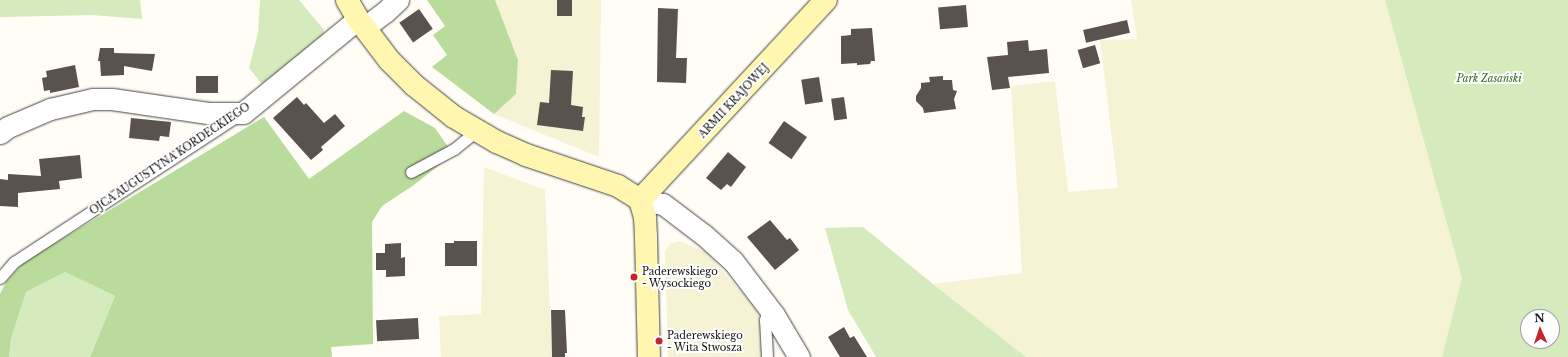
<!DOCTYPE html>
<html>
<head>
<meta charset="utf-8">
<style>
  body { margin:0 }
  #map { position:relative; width:1568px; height:357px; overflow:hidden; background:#fffdf5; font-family:"Libre Baskerville",serif }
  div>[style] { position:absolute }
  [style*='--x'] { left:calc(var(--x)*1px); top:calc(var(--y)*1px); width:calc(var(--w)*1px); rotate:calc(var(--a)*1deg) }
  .farmland>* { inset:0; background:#f6f3d4 }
  .green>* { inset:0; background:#d5ebbd }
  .forest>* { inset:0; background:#b9dc9c }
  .building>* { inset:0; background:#5a524d; transform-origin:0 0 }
  .roads { filter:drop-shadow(0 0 1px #444) drop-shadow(0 0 1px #444) }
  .lane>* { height:11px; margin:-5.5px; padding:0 5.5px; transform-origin:5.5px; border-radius:5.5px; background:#fff }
  .street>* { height:21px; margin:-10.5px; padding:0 10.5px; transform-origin:10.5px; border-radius:10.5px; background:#fff }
  .secondary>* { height:22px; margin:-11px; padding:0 11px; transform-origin:11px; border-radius:11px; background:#fff6b0 }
  .dots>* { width:11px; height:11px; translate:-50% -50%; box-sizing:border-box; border:2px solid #fff; border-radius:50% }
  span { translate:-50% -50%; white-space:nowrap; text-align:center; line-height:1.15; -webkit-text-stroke:4px #fff; paint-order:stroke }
  .park-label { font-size:10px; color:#2f6b1f; font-style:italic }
  .street-label { font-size:10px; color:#111 }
  .poi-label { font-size:10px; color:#111 }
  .left { translate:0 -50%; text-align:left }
  .north { position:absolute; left:1520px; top:309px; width:40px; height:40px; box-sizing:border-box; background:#fff; border:1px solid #a0a0a0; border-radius:50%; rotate:357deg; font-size:11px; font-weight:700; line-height:16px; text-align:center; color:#111 }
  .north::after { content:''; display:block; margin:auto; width:14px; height:18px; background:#c4262e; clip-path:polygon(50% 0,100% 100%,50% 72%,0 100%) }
</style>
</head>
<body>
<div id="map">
  <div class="farmland">
    <i style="clip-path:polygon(495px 0,601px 0,599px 157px,494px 114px,516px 94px,518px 60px)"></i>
    <i style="clip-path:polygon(1131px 0,1385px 0,1463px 278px,1442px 357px,1026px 357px,933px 284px,1022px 273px,1011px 86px,1055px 81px,1068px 192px,1118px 188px,1100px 40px,1137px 39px)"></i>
    <i style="clip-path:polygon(484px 167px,545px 190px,552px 357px,441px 357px,439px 316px,481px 314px)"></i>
    <i style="clip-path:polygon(679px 241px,706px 252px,759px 312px,763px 357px,668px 357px,665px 251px,670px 244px)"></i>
  </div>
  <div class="green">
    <i style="clip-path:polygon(0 0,140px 0,142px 19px,92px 15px,5px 17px,0 17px)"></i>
    <i style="clip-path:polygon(260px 0,299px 0,324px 30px,324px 35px,262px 84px,249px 68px,258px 33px)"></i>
    <i style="clip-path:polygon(evenodd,1385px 0,1568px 0,1568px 357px,1442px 357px,1462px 278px,1385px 0,1528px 317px,1552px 317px,1552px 341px,1528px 341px,1528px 317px)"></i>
    <i style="clip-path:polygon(863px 227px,933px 284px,1026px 357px,876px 357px,848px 310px,825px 228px)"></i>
    <i style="clip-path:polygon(65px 272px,115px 296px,90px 357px,9px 357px,11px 339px,26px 292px)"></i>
  </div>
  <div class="forest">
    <i style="clip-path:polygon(427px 0,495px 0,518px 60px,516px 94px,494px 114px,432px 67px,447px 55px,433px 35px,445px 26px)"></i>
    <i style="clip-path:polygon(404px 111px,435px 128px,453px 154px,414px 185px,382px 206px,372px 222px,373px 344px,331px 347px,332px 357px,90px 357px,115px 296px,65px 272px,26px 292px,11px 339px,9px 357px,0 357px,0 294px,6px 282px,24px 262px,264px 117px,309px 179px)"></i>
  </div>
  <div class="building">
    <i style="left:557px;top:0;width:15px;height:16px"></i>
    <i style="left:966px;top:5px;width:22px;height:28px;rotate:85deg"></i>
    <i style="clip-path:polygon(658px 8px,678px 9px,676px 58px,687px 58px,686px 83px,657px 82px)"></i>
    <i style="left:419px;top:9px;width:24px;height:24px;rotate:55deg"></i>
    <i style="left:1127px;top:20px;width:13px;height:45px;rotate:77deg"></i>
    <i style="clip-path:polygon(872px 28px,875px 61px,871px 61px,870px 64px,857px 65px,857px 63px,841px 64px,841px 36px,851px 35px,851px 29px)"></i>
    <i style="clip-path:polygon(1028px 40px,1029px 51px,1047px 49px,1049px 73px,1008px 77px,1010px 88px,992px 90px,987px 57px,1008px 55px,1007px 42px)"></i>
    <i style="left:1095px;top:45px;width:19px;height:18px;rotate:74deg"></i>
    <i style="clip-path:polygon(100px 48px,114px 48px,114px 53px,155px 54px,152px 71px,124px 66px,124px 75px,101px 76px,100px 61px,98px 61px)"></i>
    <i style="clip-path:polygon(75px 65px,79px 87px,50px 93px,50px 90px,44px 91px,42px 78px,47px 77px,46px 71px)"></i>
    <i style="clip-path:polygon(551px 70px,573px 71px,571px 105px,583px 107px,582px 117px,585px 117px,583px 131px,537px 125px,540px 102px,549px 103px)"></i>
    <i style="left:196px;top:76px;width:22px;height:17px"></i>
    <i style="clip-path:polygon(943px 76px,943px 80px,952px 80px,953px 90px,957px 91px,954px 99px,956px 109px,924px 113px,923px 108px,916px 101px,916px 96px,921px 88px,921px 83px,930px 82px,929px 77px)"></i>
    <i style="left:819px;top:77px;width:25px;height:18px;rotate:81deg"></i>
    <i style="clip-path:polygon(297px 97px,304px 105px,306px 103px,324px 123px,335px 114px,345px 126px,321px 147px,323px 150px,311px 160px,273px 118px)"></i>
    <i style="left:844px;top:97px;width:22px;height:13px;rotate:82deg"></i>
    <i style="clip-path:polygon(131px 118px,171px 122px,169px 137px,160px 136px,159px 141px,129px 138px)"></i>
    <i style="left:784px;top:121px;width:28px;height:27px;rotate:35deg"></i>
    <i style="clip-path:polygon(728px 152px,746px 167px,731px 187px,727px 184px,721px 190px,706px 178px)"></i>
    <i style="clip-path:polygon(80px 155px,82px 178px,59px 181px,60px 189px,18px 193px,18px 207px,0 206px,0 179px,8px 180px,8px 174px,41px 176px,39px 159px)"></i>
    <i style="clip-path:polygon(770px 220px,787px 240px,790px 238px,799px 250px,775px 270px,747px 237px)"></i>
    <i style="clip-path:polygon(454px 241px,477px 241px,477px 266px,445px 266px,445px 243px,454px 243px)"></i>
    <i style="clip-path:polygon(401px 243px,401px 258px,405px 257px,405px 276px,386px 277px,386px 270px,376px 270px,376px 253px,385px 253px,385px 244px)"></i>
    <i style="clip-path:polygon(551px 310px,565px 310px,567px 353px,565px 353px,565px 357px,552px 357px)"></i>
    <i style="left:418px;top:318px;width:21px;height:42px;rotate:87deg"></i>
    <i style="clip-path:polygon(844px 327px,850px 338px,854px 336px,867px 357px,840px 357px,828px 337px)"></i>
  </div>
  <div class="roads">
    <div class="lane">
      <i style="--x:411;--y:172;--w:49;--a:-28.1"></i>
      <i style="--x:454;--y:149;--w:28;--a:-39"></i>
      <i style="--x:0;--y:278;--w:21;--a:-49"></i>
      <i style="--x:14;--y:262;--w:267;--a:-33.2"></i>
      <i style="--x:767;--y:357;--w:37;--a:-93"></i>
      <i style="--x:765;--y:320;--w:13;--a:-77"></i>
    </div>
    <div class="street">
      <i style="--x:365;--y:27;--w:25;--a:-37"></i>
      <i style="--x:385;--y:12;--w:18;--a:-43"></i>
      <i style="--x:0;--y:133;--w:10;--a:-37"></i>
      <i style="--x:8;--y:127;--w:46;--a:-23.2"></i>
      <i style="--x:50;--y:109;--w:44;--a:-13.1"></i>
      <i style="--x:93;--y:99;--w:19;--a:0"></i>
      <i style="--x:112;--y:99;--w:97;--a:8.3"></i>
      <i style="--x:208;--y:113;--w:35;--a:0"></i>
      <i style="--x:243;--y:113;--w:149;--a:-39.3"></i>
      <i style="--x:640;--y:200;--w:23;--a:10"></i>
      <i style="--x:663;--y:204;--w:51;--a:37.1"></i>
      <i style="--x:704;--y:235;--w:39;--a:42"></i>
      <i style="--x:733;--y:261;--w:68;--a:52.8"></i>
      <i style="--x:774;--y:315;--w:49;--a:59.2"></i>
    </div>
    <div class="secondary">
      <i style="--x:347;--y:0;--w:22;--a:60"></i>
      <i style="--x:358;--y:19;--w:51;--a:52.9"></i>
      <i style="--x:389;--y:60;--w:35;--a:45"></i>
      <i style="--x:414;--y:85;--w:51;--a:38.7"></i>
      <i style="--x:454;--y:117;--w:50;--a:30.2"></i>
      <i style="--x:497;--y:142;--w:32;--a:24"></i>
      <i style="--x:526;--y:155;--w:97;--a:18.6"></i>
      <i style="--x:618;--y:186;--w:26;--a:32"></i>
      <i style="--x:640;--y:200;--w:273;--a:-47.1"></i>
      <i style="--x:640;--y:200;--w:18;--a:74"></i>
      <i style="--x:645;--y:217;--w:20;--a:87"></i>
      <i style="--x:646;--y:237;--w:120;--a:88.6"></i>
    </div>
  </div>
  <div class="dots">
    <i style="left:634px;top:277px;background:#c4262e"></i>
    <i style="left:659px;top:341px;background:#c4262e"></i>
  </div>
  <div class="park-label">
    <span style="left:1489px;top:79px">Park Zasański</span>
  </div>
  <div class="street-label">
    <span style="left:734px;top:101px;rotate:-47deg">ARMII KRAJOWEJ</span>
    <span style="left:170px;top:159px;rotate:-34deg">OJCA AUGUSTYNA KORDECKIEGO</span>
  </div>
  <div class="poi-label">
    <span class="left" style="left:642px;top:277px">Paderewskiego<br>- Wysockiego</span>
    <span class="left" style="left:667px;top:341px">Paderewskiego<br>- Wita Stwosza</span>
  </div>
  <div class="north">N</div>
</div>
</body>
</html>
